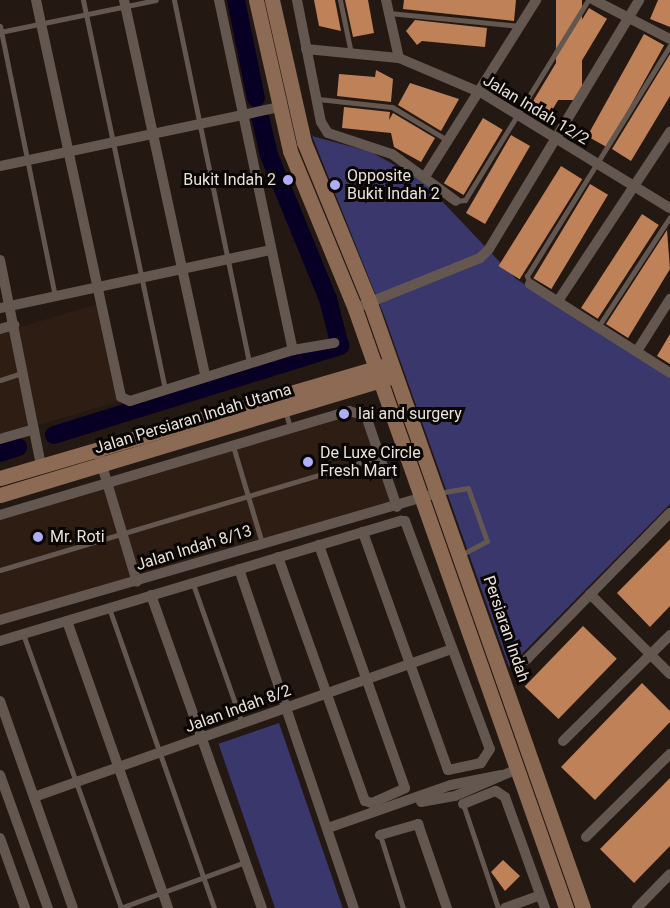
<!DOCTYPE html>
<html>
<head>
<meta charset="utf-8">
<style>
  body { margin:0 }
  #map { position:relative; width:670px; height:908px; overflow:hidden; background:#231812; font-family:Roboto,sans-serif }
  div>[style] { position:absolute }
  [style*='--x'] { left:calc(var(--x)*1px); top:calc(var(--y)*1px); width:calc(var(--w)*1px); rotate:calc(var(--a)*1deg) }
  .built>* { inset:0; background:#2d1d13 }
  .green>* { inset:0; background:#39376b; transform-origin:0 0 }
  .river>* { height:18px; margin:-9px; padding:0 9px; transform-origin:9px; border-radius:9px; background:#070024 }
  .building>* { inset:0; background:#bf8158; transform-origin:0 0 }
  .service>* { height:5px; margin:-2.5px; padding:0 2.5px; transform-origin:2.5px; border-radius:2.5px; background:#64574f }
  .minor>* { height:10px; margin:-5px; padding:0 5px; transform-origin:5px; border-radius:5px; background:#64574f }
  .secondary>* { height:15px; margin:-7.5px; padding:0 7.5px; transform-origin:7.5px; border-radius:7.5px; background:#8c6a54 }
  .dots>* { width:16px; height:16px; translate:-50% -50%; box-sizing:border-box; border:3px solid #090503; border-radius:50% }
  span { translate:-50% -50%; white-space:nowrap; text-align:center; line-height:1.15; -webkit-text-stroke:6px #090503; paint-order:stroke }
  .street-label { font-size:16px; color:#e8e1dc }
  .poi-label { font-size:16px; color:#e8e1dc }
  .left { translate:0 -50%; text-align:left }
  .right { translate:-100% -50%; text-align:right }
</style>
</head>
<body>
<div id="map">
  <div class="built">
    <i style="clip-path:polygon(97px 304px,118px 402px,0 436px,0 333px)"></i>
    <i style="clip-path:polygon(350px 414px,363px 418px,392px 504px,0 616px,0 519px)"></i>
  </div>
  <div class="green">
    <i style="clip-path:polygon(312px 136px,371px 152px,422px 180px,515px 278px,670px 378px,670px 504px,509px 667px,385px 318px)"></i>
    <i style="left:279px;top:723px;width:196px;height:64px;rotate:71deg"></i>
  </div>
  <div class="river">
    <i style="--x:236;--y:0;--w:100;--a:78.5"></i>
    <i style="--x:54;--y:435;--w:300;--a:-17.3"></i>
    <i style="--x:340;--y:346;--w:49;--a:-104.3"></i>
    <i style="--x:328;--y:299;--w:156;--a:-112.3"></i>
    <i style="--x:269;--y:155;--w:39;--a:-103"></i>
    <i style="--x:0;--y:453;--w:19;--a:-18"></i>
  </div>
  <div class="building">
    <i style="clip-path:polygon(314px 0,335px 0,341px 31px,319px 26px)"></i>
    <i style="clip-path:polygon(345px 0,368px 0,374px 33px,353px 37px)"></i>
    <i style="clip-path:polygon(404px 0,516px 0,514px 21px,403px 9px)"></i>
    <i style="left:556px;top:0;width:26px;height:100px"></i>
    <i style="clip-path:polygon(658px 0,670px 0,670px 27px,650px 19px)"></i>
    <i style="left:589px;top:8px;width:21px;height:109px;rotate:31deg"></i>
    <i style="clip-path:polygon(415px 20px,487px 28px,485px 47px,422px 41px,417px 45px,406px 31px)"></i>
    <i style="left:644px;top:34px;width:23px;height:117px;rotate:29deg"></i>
    <i style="clip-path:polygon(670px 54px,670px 96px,631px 161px,612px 149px)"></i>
    <i style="clip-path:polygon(376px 70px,393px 79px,391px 102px,337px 96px,339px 74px,375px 77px)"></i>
    <i style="clip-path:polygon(410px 83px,459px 99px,441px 131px,398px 105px)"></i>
    <i style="clip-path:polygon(344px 107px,390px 112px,389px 120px,393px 113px,435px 138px,421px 162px,394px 147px,391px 133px,342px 128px)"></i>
    <i style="left:483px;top:118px;width:23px;height:76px;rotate:31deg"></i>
    <i style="left:511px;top:135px;width:22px;height:90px;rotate:30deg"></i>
    <i style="left:561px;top:166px;width:25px;height:118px;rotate:32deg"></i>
    <i style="left:590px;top:184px;width:21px;height:110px;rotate:31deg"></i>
    <i style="left:642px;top:214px;width:20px;height:112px;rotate:33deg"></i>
    <i style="clip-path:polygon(667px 230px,670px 269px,628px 338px,606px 324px)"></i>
    <i style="clip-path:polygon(670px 334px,670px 364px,657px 356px)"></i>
    <i style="clip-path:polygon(670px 539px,670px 606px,650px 627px,617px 593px)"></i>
    <i style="left:583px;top:626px;width:47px;height:84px;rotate:44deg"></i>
    <i style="clip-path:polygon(642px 683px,670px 711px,670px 722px,595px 800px,561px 767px)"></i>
    <i style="clip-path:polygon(670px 778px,670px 846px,634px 883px,600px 849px)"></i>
    <i style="clip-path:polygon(503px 860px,520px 876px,505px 891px,491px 872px)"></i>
  </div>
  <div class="service">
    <i style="--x:83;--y:0;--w:398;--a:78.1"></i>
    <i style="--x:174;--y:0;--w:370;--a:78.3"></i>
    <i style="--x:340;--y:0;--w:54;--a:78.3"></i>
    <i style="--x:389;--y:13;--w:131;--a:5.7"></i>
    <i style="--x:0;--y:26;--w:276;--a:78.5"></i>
    <i style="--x:0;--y:32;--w:159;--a:-11.6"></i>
    <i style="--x:318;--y:99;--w:74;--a:6.2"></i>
    <i style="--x:392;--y:107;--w:64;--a:31"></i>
    <i style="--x:456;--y:201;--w:9;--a:-6"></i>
    <i style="--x:465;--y:200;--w:235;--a:-58.4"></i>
    <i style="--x:530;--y:284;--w:9;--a:-111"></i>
    <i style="--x:527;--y:276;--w:272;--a:-58.2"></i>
    <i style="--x:598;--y:327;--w:131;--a:-56.8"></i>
    <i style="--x:0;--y:380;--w:25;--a:-18"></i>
    <i style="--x:285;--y:410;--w:19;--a:74"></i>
    <i style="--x:233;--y:446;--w:101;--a:73.4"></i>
    <i style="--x:439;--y:493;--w:29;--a:-10"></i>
    <i style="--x:468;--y:488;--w:56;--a:70.3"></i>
    <i style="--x:487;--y:541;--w:30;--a:152"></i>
    <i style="--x:0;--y:570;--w:396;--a:-16.6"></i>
    <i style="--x:193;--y:584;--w:147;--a:70.6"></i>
    <i style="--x:109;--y:608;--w:318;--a:70.7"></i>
    <i style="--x:23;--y:634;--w:291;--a:70.3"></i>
    <i style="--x:463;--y:804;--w:110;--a:71.4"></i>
    <i style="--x:380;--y:835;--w:77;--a:72.5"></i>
    <i style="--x:120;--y:908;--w:133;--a:-20.2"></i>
  </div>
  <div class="minor">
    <i style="--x:36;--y:0;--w:406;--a:77.9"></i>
    <i style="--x:121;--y:397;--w:10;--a:24"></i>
    <i style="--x:130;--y:401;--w:171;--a:-17.4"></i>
    <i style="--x:293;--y:350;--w:42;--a:-9.7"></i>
    <i style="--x:124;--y:0;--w:385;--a:77.8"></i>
    <i style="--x:219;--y:0;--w:358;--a:78.1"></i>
    <i style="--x:297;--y:0;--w:124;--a:78.9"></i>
    <i style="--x:321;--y:122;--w:13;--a:58"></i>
    <i style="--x:328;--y:133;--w:67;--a:18.2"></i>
    <i style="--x:392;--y:154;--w:79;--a:36.3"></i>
    <i style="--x:386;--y:0;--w:59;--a:77.4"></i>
    <i style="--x:594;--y:0;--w:85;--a:27.2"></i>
    <i style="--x:306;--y:49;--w:93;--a:5.5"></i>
    <i style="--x:399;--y:58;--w:90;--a:22.9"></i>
    <i style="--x:482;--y:93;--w:220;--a:31.5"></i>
    <i style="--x:0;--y:166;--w:285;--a:-11.9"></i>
    <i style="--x:426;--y:175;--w:207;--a:-57.8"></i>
    <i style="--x:0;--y:260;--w:210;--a:78.7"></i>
    <i style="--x:530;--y:284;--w:166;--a:32.4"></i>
    <i style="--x:558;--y:301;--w:203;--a:-56.5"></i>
    <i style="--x:363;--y:305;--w:126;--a:-21.9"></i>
    <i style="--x:480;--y:258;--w:13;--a:-45"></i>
    <i style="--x:489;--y:249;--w:291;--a:-58.9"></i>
    <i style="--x:0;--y:308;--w:276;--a:-12.1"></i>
    <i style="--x:0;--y:329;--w:15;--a:-16"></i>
    <i style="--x:637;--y:351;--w:62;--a:-57.6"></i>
    <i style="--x:0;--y:439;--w:35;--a:-16"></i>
    <i style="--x:100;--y:459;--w:128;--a:73.3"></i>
    <i style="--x:0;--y:515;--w:364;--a:-16.6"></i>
    <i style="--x:349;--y:411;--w:18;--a:16"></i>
    <i style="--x:366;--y:416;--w:96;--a:71.2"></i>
    <i style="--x:278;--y:557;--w:259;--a:70.4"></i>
    <i style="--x:365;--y:801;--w:7;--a:16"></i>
    <i style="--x:372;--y:803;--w:36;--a:-24"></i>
    <i style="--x:405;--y:788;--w:258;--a:-109.5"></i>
    <i style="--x:239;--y:569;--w:358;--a:71.3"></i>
    <i style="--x:590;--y:594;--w:113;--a:45"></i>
    <i style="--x:151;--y:595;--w:332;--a:70.5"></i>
    <i style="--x:0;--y:620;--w:456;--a:-16.2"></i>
    <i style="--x:67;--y:621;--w:304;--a:70.6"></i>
    <i style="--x:0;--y:641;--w:419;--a:-16.7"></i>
    <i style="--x:401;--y:521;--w:4;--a:0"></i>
    <i style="--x:405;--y:521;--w:243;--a:69.6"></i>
    <i style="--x:490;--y:749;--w:17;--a:123"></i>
    <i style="--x:481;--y:763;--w:34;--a:168"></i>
    <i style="--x:448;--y:770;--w:253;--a:-109.7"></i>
    <i style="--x:526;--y:660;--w:206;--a:-45.6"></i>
    <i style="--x:0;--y:701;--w:219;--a:70.6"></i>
    <i style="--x:563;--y:741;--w:151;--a:-44.7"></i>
    <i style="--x:0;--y:775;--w:141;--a:70.2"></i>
    <i style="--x:34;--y:797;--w:443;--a:-19.5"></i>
    <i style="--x:421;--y:802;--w:35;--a:-10"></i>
    <i style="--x:455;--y:796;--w:68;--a:-23.5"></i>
    <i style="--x:463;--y:804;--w:35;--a:-22"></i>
    <i style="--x:496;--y:791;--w:11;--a:34"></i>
    <i style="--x:505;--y:797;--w:118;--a:70.2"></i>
    <i style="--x:328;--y:828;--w:130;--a:-19.3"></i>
    <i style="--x:451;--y:785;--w:50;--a:-11.5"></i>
    <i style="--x:380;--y:835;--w:40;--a:-16"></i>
    <i style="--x:418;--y:824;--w:89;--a:71"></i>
    <i style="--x:586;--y:837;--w:118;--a:-44.7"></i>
    <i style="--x:0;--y:838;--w:74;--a:70.3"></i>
    <i style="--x:505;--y:908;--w:37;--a:-20"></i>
    <i style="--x:637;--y:908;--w:47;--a:-45.9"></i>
  </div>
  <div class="secondary">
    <i style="--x:256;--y:0;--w:155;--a:77.3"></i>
    <i style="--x:290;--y:151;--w:171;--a:67.6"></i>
    <i style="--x:355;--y:309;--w:635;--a:70.59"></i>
    <i style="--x:272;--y:0;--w:146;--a:77.3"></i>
    <i style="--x:304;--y:142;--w:174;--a:67.7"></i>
    <i style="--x:370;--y:303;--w:641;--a:70.6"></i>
    <i style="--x:0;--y:478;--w:399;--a:-16.3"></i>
    <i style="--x:0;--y:495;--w:404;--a:-16.8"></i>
  </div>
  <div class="dots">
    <i style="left:288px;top:180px;background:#aeaefa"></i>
    <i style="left:335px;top:185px;background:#aeaefa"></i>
    <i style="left:344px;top:414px;background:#aeaefa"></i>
    <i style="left:308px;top:462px;background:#aeaefa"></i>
    <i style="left:38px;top:537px;background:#aeaefa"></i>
  </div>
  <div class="street-label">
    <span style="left:536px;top:110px;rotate:31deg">Jalan Indah 12/2</span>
    <span style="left:193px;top:419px;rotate:-17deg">Jalan Persiaran Indah Utama</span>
    <span style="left:194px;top:548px;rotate:-17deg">Jalan Indah 8/13</span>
    <span style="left:506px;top:629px;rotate:71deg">Persiaran Indah</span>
    <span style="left:238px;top:709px;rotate:-20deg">Jalan Indah 8/2</span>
  </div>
  <div class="poi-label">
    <span class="left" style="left:347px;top:185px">Opposite<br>Bukit Indah 2</span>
    <span class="right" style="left:276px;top:180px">Bukit Indah 2</span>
    <span class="left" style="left:358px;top:414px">lai and surgery</span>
    <span class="left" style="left:320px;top:462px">De Luxe Circle<br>Fresh Mart</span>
    <span class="left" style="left:50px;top:537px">Mr. Roti</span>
  </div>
</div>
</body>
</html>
